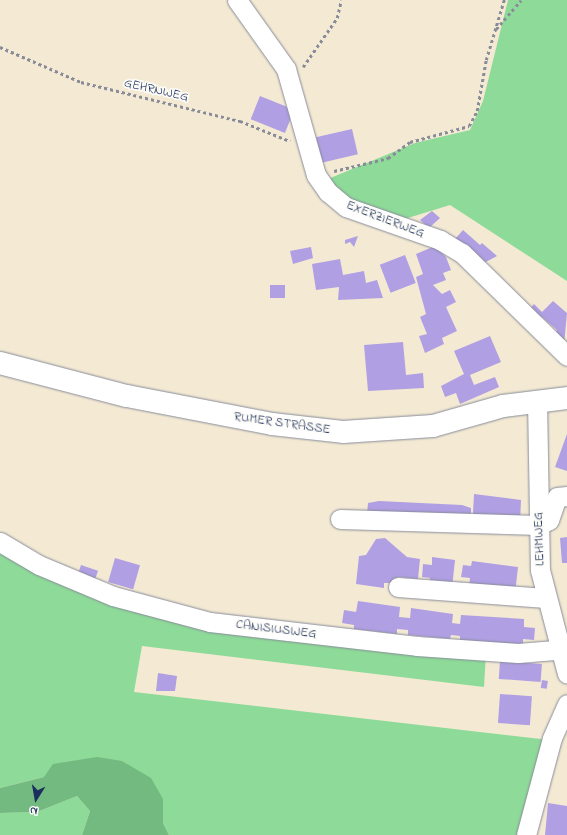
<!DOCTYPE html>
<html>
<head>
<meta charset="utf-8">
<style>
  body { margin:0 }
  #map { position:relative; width:567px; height:835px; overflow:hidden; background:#f4ead4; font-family:"Indie Flower",sans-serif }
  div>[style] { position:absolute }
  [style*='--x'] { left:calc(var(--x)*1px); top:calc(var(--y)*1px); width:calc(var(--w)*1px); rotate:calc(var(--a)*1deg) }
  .green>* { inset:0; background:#8eda98 }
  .forest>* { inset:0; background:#72ba80 }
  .building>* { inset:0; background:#b09fe3; transform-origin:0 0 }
  .path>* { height:2.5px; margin-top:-1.25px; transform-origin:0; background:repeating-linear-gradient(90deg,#888c99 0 3px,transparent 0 6px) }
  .roads { filter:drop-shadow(0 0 1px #888c99) drop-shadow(0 0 1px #888c99) }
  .minor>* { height:19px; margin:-9.5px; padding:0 9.5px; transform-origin:9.5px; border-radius:9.5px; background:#fff }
  .major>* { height:22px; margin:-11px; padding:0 11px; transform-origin:11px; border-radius:11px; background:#fff }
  span { translate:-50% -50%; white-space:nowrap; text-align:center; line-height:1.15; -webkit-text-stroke:3.5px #fdfcf7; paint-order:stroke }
  .street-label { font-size:13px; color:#1b2f5e }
  .north { position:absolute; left:16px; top:779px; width:40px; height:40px; -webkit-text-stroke:3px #fdfcf7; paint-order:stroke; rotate:191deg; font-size:11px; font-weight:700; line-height:16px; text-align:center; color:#1b2f5e }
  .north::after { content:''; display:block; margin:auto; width:14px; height:18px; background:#1b2f5e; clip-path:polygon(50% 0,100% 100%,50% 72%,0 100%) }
</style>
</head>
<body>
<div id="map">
  <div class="green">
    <i style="clip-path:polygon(508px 0,567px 0,567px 281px,450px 205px,395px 222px,351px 204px,328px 179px,415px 143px,470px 130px,483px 101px)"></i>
    <i style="clip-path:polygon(0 549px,153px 613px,486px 654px,484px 687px,142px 646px,134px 692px,550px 740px,521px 835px,169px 835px,163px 823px,163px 799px,44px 777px,0 788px)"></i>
    <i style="clip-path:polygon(77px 796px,90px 811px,82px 835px,0 835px,0 813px,37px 812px)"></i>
  </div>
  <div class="forest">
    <i style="clip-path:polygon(97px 757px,122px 761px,151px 778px,163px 799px,163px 823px,169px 835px,82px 835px,90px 811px,77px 796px,37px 812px,0 813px,0 788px,44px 777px,53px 764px)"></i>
  </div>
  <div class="building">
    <i style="left:260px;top:96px;width:37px;height:25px;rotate:22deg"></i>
    <i style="left:352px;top:129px;width:26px;height:37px;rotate:77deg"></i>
    <i style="clip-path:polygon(432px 211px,440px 218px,429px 228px,420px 220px)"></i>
    <i style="clip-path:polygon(463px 230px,480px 245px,482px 243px,497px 256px,482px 264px,455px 239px)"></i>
    <i style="clip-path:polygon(358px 236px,354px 247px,350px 242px,345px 244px,345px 240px)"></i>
    <i style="clip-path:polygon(435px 246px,446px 257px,451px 270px,443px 273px,446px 280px,433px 285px,442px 294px,450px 290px,456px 302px,446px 307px,457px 331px,442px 338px,444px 344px,425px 353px,419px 336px,427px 334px,420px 317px,426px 314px,416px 277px,423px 274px,416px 254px)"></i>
    <i style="clip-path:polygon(311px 247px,313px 258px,293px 264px,290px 251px)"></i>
    <i style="left:405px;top:255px;width:30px;height:27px;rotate:69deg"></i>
    <i style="clip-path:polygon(340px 259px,343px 275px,364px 271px,366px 283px,377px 280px,383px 298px,338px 300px,339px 287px,316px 290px,312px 264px)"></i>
    <i style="left:270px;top:285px;width:15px;height:13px"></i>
    <i style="clip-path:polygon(553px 301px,567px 313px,564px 345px,553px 335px,557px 330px,542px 317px,539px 320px,528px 311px,534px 304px,542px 312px)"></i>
    <i style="clip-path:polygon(490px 336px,501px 362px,470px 375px,474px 385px,495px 377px,499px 387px,460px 404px,456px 393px,445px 397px,441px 386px,464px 374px,454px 351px)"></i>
    <i style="clip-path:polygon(403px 342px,406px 375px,423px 373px,424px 388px,368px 391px,364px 345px)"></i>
    <i style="clip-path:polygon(567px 434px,567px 471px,555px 467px)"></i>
    <i style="clip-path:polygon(474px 494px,521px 500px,520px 523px,473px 514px)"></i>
    <i style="clip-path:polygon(379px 501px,462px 505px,471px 508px,471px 519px,367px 514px,368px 503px)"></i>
    <i style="clip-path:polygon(567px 537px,567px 563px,562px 563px,560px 538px)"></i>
    <i style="clip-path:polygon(385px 538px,407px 557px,420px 559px,418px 579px,398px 577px,393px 583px,384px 583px,384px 588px,356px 584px,359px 556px,366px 555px,376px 539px)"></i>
    <i style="clip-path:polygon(432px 557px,455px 560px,452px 588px,429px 585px,430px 578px,422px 577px,423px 564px,432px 565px)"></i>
    <i style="left:115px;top:558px;width:26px;height:25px;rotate:16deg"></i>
    <i style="clip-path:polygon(472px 561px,518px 567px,515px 594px,469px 588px,470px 578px,461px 577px,463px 565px,471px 566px)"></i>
    <i style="left:81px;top:565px;width:18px;height:10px;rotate:19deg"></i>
    <i style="clip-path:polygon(358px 601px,400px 607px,399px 617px,410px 618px,411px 608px,453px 614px,452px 623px,460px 624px,461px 615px,524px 619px,524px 627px,535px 628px,534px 640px,523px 639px,523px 644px,460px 641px,460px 636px,451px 635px,450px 639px,408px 635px,408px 630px,397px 629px,397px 634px,354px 629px,354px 625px,342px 623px,344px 610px,356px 612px)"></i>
    <i style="left:500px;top:661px;width:42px;height:18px;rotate:4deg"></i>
    <i style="clip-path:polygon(158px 673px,177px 676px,175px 691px,156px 691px)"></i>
    <i style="left:542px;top:680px;width:6px;height:8px;rotate:9deg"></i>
    <i style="left:500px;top:694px;width:32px;height:29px;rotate:4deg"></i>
    <i style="clip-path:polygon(548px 803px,567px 806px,567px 835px,545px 835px)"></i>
  </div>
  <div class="path">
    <i style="--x:496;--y:29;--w:38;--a:-49"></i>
    <i style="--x:0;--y:47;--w:88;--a:23.4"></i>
    <i style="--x:81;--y:82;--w:164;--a:13.8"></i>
    <i style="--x:240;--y:121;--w:54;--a:21.8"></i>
    <i style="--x:303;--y:67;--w:60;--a:-55.2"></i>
    <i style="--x:337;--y:18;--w:18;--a:-77"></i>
    <i style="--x:334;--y:171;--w:56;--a:-13.5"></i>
    <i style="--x:388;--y:158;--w:27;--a:-36"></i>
    <i style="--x:410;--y:142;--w:61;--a:-15.2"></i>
    <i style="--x:469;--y:126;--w:17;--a:-62"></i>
    <i style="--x:477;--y:111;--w:52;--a:-80"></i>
    <i style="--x:486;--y:60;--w:63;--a:-73.3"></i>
  </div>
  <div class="roads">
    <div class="minor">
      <i style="--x:237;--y:0;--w:85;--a:54.6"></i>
      <i style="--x:286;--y:69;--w:110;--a:74.2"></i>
      <i style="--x:316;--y:175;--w:21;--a:55"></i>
      <i style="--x:328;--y:192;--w:23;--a:40"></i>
      <i style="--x:346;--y:207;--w:100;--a:19.3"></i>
      <i style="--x:440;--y:240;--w:26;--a:31"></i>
      <i style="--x:462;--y:253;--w:147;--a:44.4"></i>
      <i style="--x:537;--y:400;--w:170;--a:89"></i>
      <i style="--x:540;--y:570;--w:107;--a:75.4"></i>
      <i style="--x:340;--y:519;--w:199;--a:1.7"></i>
      <i style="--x:539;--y:525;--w:11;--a:-27"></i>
      <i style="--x:549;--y:520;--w:24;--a:-71"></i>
      <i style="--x:557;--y:497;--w:10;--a:-6"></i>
      <i style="--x:0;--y:542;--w:45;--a:30.5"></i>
      <i style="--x:39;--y:565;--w:80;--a:22.7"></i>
      <i style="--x:113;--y:596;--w:100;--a:15"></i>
      <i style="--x:210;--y:622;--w:208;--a:6.6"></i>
      <i style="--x:417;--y:646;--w:101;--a:4"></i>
      <i style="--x:518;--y:653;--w:49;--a:-4.7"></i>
      <i style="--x:398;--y:587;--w:148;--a:4.3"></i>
      <i style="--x:526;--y:835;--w:100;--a:-75"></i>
      <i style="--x:552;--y:738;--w:37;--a:-66"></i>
    </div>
    <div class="major">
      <i style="--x:0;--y:363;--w:131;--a:14.6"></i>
      <i style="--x:127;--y:396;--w:148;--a:10.9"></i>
      <i style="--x:272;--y:424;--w:71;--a:6.4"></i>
      <i style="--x:343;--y:432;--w:90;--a:-3.8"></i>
      <i style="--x:433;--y:426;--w:73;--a:-15.9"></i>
      <i style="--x:503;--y:406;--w:64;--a:-7.1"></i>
    </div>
  </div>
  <div class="street-label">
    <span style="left:156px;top:91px;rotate:13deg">GEHRNWEG</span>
    <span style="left:385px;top:220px;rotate:21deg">EXERZIERWEG</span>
    <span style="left:282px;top:424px;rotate:8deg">RUMER STRASSE</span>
    <span style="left:540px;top:539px;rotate:-92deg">LEHMWEG</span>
    <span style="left:276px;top:630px;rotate:7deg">CANISIUSWEG</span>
  </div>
  <div class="north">N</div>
</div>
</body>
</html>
